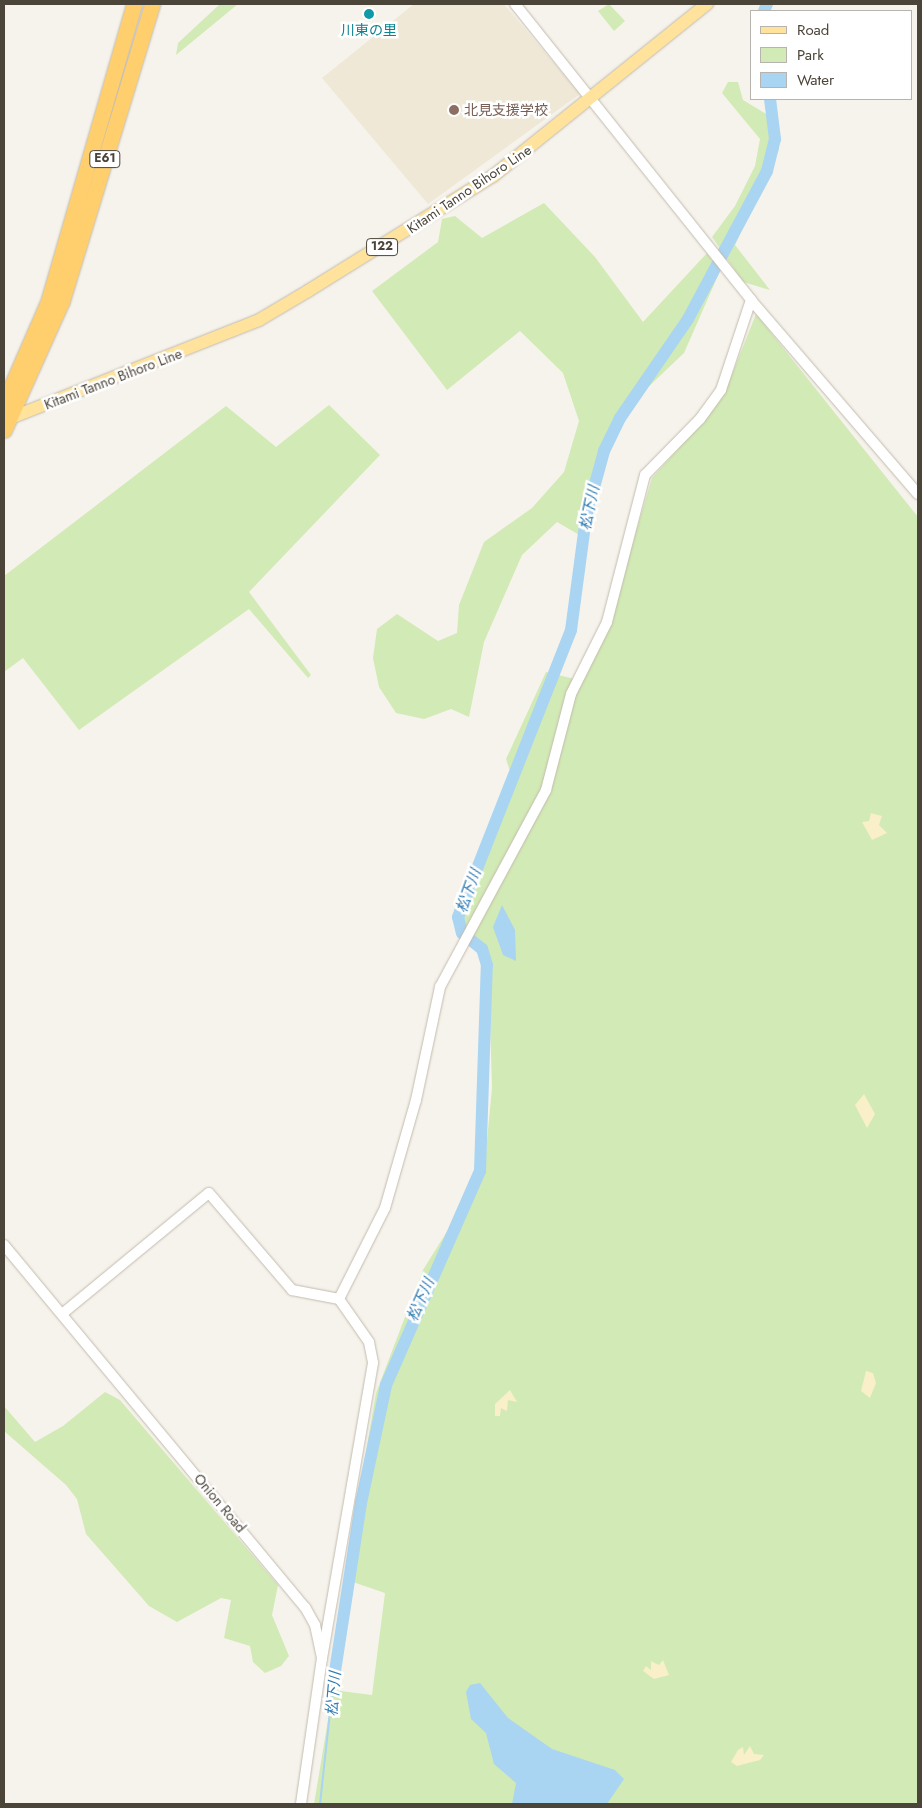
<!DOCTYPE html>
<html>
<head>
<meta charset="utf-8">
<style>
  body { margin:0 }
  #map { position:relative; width:922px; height:1808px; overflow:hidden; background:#f6f3ec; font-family:Jost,"Noto Sans JP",sans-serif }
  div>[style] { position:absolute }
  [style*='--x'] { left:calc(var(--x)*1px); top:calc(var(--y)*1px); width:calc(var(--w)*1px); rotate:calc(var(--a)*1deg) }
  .education>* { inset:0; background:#efe8d6 }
  .green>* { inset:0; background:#d2eab5 }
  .sand>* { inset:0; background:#f9efc9 }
  .water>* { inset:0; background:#a9d4f2 }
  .stream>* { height:2px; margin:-1px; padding:0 1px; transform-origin:1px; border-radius:1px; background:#a9d4f2 }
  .river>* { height:12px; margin:-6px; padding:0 6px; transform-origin:6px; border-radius:6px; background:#a9d4f2 }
  .roads { filter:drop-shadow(0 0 1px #c2bbae) drop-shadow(0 0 1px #c2bbae) }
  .minor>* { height:10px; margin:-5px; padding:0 5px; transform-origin:5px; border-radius:5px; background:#fff }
  .major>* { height:12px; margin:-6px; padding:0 6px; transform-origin:6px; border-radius:6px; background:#ffe39c }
  .highway>* { height:15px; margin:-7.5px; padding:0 7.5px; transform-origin:7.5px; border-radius:7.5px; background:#ffcf6e }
  .dots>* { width:14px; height:14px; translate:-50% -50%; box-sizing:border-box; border:2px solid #fff; border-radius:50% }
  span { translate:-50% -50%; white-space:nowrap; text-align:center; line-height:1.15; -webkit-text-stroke:5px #fff; paint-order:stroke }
  .shield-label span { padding:1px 4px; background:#fff; border:1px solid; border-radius:4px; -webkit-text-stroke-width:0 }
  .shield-label { font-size:12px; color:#4b4439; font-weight:700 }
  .culture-label { font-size:14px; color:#0d838f }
  .education-label { font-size:14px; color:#785e54 }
  .left { translate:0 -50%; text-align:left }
  .street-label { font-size:14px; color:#4b4439 }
  .water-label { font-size:15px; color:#2e7ab2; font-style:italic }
  .frame { position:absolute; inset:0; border:5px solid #4b4439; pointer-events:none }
  .legend { position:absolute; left:750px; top:10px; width:162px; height:90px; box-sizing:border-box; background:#fff; border:1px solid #b7b4b0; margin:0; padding:6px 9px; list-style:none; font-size:15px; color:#4b4439 }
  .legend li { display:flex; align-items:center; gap:10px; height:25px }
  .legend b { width:25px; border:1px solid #b7b4b0 }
</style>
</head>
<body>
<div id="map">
  <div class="education">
    <i style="clip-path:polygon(414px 4px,504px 4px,580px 94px,428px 204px,322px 78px)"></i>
  </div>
  <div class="green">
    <i style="clip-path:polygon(220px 4px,238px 4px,176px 55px,178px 43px)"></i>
    <i style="clip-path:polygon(609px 4px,625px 21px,614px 31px,598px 11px)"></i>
    <i style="clip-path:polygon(728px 82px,738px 82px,743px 100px,771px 117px,779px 150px,735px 245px,770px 290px,743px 282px,712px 237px,735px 206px,755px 166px,760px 139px,722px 93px)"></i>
    <i style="clip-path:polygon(544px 203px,595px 257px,643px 322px,707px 253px,720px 271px,684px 353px,645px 390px,611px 433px,581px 536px,557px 522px,522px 555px,484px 642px,469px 717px,451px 709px,424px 719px,396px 713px,379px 687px,373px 658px,377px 629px,397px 614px,438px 641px,457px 633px,459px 605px,484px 542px,532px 508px,564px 472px,579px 421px,563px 373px,520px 331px,447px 390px,372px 291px,438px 242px,442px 219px,455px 216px,482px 238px)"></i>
    <i style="clip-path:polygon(756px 314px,918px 517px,918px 1804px,314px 1804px,333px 1690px,372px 1695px,385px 1593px,344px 1579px,376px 1393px,423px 1270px,484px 1172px,492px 1088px,488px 949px,455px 931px,454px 910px,511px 774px,506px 759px,546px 672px,579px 680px,615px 602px,652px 478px,705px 419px,727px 387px)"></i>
    <i style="clip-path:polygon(329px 405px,380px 455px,249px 592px,311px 675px,308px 678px,249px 609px,79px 730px,23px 658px,4px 672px,4px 576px,226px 406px,276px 447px)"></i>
    <i style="clip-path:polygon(105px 1392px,120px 1400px,278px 1585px,272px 1615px,289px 1656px,281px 1666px,265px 1673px,253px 1662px,250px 1646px,224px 1638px,231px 1600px,221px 1598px,177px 1622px,149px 1606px,86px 1534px,77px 1499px,66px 1485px,4px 1431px,4px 1406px,35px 1442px,63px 1426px)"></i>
  </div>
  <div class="sand">
    <i style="clip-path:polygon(871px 813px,882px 816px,879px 825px,887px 833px,872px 840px,862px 822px,869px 821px)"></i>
    <i style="clip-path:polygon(864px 1094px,875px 1114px,867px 1128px,855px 1105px)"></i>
    <i style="clip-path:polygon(866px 1371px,873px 1373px,876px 1383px,870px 1398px,861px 1391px)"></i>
    <i style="clip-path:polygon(510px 1390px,517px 1402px,508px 1400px,507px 1411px,501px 1408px,500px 1416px,495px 1416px,495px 1404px)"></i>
    <i style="clip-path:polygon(663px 1660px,669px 1675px,654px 1679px,643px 1671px,646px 1666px,651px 1670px,651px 1661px,659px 1665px)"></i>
    <i style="clip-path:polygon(750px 1746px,754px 1754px,764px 1755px,760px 1760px,737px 1766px,731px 1762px,738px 1750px,743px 1747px,744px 1755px)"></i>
  </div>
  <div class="water">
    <i style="clip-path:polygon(502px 905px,515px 930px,516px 961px,503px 955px,493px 927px)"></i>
    <i style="clip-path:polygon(480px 1683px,508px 1718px,552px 1749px,615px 1770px,624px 1779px,607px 1804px,512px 1804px,516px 1783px,494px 1764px,486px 1733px,471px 1719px,466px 1692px,470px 1685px)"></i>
  </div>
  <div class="stream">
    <i style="--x:320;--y:1804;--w:121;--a:-83.8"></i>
  </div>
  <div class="river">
    <i style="--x:764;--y:11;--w:8;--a:-67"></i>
    <i style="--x:333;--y:1684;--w:183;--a:-81.2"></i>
    <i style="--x:361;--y:1503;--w:121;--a:-78"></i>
    <i style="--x:386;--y:1385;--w:234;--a:-66.3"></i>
    <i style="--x:480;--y:1171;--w:206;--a:-88.1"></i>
    <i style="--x:487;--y:965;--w:17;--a:-107"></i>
    <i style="--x:482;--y:949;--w:26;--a:-141"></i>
    <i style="--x:462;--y:933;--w:16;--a:-104"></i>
    <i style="--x:458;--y:917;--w:308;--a:-68.5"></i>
    <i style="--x:571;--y:630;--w:114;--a:-82.4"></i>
    <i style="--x:586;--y:517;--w:68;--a:-74.7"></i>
    <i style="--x:604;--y:451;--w:37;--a:-64"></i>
    <i style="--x:620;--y:418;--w:120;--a:-55.5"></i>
    <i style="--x:688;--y:319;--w:168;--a:-61.9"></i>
    <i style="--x:767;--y:171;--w:33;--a:-76"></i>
    <i style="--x:775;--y:139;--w:40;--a:-97.1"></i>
  </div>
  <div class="roads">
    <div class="minor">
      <i style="--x:515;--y:4;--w:379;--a:51.4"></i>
      <i style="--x:751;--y:300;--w:256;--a:49.3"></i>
      <i style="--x:4;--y:1245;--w:471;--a:50.3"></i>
      <i style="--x:305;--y:1607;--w:21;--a:61"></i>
      <i style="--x:315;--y:1625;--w:34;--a:78"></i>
      <i style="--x:322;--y:1658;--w:148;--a:98.2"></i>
      <i style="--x:339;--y:1299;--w:102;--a:-63.2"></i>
      <i style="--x:385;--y:1208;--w:112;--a:-74"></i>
      <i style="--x:416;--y:1100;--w:116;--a:-78"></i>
      <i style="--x:440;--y:987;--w:224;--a:-61.7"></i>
      <i style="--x:546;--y:790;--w:99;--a:-75.4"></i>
      <i style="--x:571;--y:694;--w:80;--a:-63.4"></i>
      <i style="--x:607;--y:622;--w:152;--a:-75.5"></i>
      <i style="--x:645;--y:475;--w:78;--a:-45.5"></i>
      <i style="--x:700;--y:419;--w:36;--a:-54"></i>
      <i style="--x:721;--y:390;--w:95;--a:-71.6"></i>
      <i style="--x:62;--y:1314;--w:190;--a:-39.5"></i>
      <i style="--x:209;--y:1193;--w:128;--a:49.4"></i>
      <i style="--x:292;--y:1290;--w:48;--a:10.8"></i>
      <i style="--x:339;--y:1299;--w:52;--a:55.1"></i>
      <i style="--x:369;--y:1342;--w:21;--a:79"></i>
      <i style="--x:373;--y:1363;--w:299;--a:99.8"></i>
    </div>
    <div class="major">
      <i style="--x:13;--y:417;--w:264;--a:-21.5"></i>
      <i style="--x:259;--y:320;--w:57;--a:-30.6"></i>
      <i style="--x:308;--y:291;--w:218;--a:-31.9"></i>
      <i style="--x:493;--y:176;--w:275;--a:-38.8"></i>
    </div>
    <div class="highway">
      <i style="--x:4;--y:403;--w:110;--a:-66.5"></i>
      <i style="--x:48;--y:302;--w:310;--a:-73.9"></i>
      <i style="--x:4;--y:430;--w:141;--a:-65.8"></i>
      <i style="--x:62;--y:301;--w:310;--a:-73.1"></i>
    </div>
  </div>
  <div class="dots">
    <i style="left:369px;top:14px;background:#0f9aa8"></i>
    <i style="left:454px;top:110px;background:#8d6e63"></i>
  </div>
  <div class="shield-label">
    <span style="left:105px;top:159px">E61</span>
    <span style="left:382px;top:247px">122</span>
  </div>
  <div class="culture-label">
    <span style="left:369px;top:30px">川東の里</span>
  </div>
  <div class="education-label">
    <span class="left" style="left:464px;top:110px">北見支援学校</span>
  </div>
  <div class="street-label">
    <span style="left:469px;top:189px;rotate:-34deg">Kitami Tanno Bihoro Line</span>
    <span style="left:113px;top:379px;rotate:-21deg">Kitami Tanno Bihoro Line</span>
    <span style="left:220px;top:1503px;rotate:50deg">Onion Road</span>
  </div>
  <div class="water-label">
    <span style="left:590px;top:508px;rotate:-78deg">松下川</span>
    <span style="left:469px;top:891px;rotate:-70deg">松下川</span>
    <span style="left:421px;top:1300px;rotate:-66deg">松下川</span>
    <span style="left:334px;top:1694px;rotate:-85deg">松下川</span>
  </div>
  <div class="frame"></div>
  <ul class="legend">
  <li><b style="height:6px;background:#ffe39c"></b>Road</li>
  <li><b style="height:14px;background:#d2eab5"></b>Park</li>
  <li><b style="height:14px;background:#a9d4f2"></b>Water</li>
  </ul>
</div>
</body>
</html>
